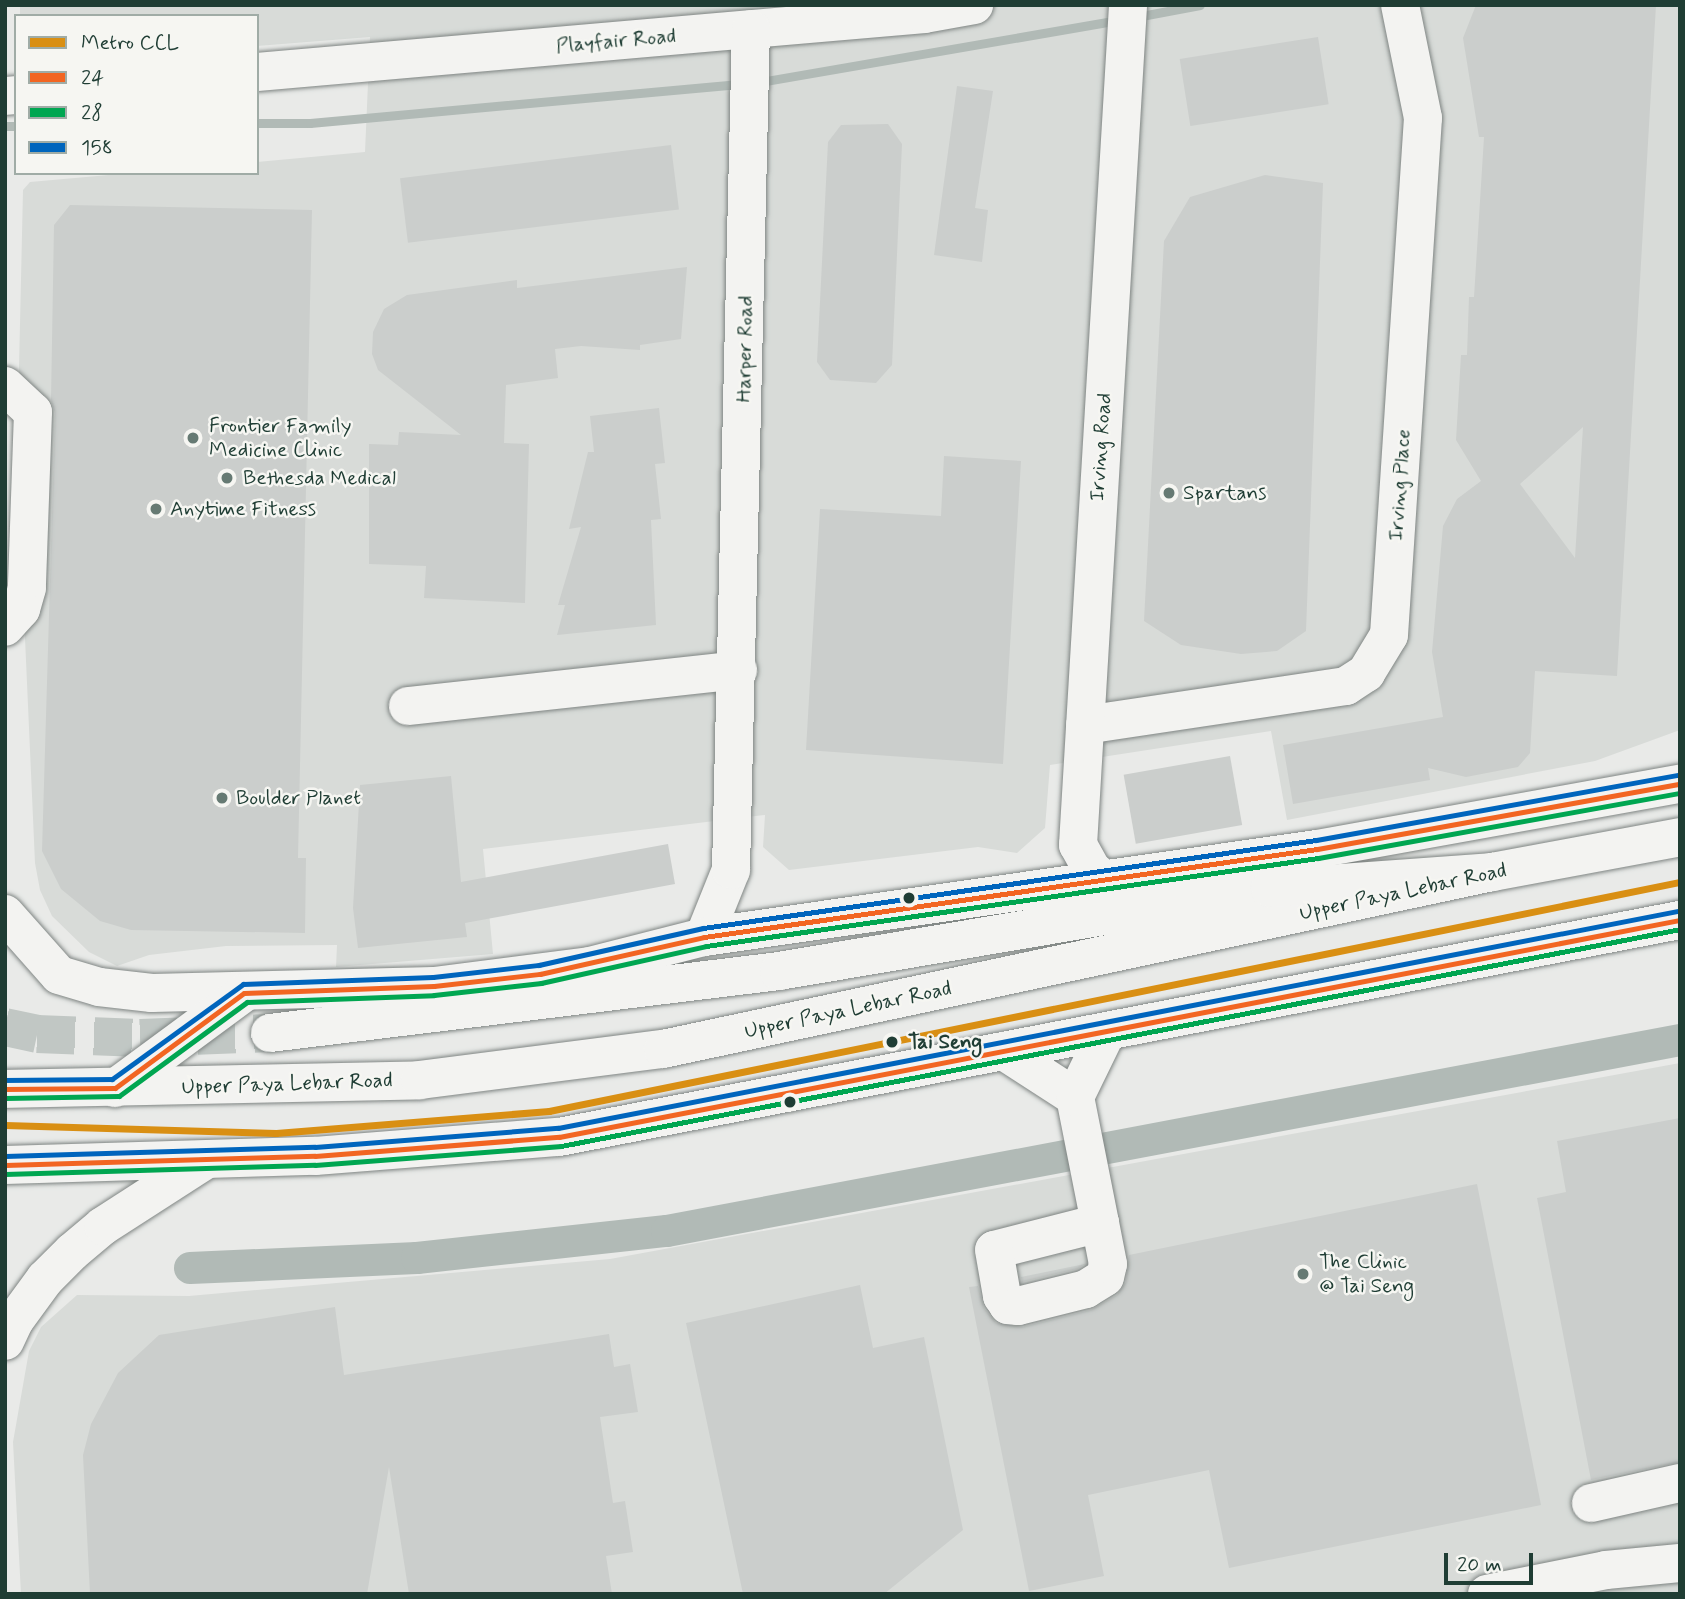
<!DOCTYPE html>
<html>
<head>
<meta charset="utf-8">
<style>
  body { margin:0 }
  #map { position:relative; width:1685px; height:1599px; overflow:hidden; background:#e9eae8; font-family:Mynerve,sans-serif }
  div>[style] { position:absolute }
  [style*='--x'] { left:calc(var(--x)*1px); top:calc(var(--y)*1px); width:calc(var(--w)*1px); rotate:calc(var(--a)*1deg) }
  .built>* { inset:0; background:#d8dbd8 }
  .stream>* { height:9px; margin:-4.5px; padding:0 4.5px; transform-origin:4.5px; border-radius:4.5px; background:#b1bab6 }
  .canal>* { height:32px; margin:-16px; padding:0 16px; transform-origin:16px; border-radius:16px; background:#b1bab6 }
  .building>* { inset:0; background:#cbcecc; transform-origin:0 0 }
  .highway-tunnel>* { height:38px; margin-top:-19px; transform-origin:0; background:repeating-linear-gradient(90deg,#c1c7c4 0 38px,transparent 0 57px) }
  .roads { filter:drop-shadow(0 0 2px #7f8583) drop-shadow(0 0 2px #7f8583) }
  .minor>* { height:38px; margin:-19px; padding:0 19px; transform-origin:19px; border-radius:19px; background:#f3f3f1 }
  .major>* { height:38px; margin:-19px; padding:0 19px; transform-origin:19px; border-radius:19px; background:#f3f3f1 }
  .highway>* { height:38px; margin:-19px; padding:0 19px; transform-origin:19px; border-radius:19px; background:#f3f3f1 }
  .bus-1>* { height:5px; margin:-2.5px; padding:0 2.5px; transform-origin:2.5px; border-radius:2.5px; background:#f26522 }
  .bus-2>* { height:5px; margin:-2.5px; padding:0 2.5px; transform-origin:2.5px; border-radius:2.5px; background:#00a651 }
  .bus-3>* { height:5px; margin:-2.5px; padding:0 2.5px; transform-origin:2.5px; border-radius:2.5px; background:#0065bd }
  .metro-1>* { height:7px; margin:-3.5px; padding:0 3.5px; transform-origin:3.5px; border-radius:3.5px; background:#d98f13 }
  .dots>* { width:19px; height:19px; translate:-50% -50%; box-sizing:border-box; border:4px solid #f6f6f2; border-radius:50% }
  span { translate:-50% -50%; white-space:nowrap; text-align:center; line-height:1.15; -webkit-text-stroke:5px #f6f6f2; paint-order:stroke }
  .street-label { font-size:21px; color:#1f3d34 }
  .poi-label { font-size:21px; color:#1f3d34 }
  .left { translate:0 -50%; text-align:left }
  .stop-label { font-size:21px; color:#1f3d34; font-weight:700 }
  .frame { position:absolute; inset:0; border:7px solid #1f3d34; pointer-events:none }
  .legend { position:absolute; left:14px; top:14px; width:245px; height:161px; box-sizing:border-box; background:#f6f6f2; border:2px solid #a0aca6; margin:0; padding:9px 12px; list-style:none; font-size:21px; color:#1f3d34 }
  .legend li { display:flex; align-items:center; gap:14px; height:35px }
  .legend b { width:35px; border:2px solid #a0aca6 }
  .scale { position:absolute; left:1444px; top:1553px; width:89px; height:32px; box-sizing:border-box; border:4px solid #1f3d34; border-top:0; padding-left:9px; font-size:21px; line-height:24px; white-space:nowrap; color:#1f3d34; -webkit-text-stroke:5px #f6f6f2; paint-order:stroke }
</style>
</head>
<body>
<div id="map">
  <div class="built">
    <i style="clip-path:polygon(20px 5px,1680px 5px,1680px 730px,1595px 761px,1287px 820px,1271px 731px,1050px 765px,1045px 828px,1017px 853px,978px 847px,789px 870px,763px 847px,765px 815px,483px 849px,493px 954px,336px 967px,337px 945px,226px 946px,149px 955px,117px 966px,89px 952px,52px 916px,40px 890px,35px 863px,17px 458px,23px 190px,30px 182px,131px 173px,257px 173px,257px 162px,365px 152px,370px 37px,257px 46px,257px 16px,20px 16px)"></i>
    <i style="clip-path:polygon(1680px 1063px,1680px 1594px,21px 1594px,13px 1442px,29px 1351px,41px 1327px,77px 1295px,189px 1296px,610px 1259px)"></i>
  </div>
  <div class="stream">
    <i style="--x:1136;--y:17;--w:65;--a:-10.6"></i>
    <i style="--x:760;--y:82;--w:364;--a:-9.8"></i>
    <i style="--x:257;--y:123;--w:53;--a:0"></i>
    <i style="--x:310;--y:123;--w:431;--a:-5.2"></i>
    <i style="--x:5;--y:126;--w:11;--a:0"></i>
  </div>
  <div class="canal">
    <i style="--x:190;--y:1268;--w:227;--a:-2.5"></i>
    <i style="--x:417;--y:1258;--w:251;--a:-6.2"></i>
    <i style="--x:667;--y:1231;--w:1031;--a:-10.68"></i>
  </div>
  <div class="building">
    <i style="clip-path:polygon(evenodd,1476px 5px,1656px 5px,1617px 676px,1535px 671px,1530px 753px,1518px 767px,1466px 777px,1428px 768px,1430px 780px,1293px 804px,1283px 745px,1443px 717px,1432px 652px,1443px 526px,1457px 499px,1481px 481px,1456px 440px,1461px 355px,1467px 355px,1469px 297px,1474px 297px,1484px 137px,1479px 137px,1463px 38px,1476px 5px,1583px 427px,1575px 558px,1520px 484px,1583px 427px)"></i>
    <i style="left:1318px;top:37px;width:68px;height:140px;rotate:81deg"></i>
    <i style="clip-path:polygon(957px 86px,993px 91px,975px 208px,988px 210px,982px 262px,934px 255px)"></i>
    <i style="clip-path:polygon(888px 124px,902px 144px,892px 365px,876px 383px,830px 380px,817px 362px,828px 142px,841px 125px)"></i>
    <i style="left:671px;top:145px;width:65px;height:273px;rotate:83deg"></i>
    <i style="clip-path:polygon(1265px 175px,1323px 183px,1306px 631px,1277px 651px,1241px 654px,1181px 645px,1144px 621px,1164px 241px,1190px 197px)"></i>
    <i style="clip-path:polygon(70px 205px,312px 210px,298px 858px,306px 858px,305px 933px,131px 930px,100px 921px,61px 889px,42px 851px,55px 413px,51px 400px,54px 225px)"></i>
    <i style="clip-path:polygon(687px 267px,681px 339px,640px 345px,640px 350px,581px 346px,555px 349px,558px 378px,506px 385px,504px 443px,529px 444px,525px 603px,424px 598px,426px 566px,369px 564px,369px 444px,398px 445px,399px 432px,461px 435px,378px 370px,372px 354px,373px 332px,384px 309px,407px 295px,517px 280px,517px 288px)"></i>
    <i style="clip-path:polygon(659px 408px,665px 463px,655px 464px,661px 519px,651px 520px,656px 625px,557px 635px,565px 605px,558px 605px,581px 527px,569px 529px,588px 452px,594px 452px,590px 416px)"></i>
    <i style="clip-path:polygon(944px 456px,1021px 461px,1003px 764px,806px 750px,820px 509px,941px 516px)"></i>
    <i style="left:1230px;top:756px;width:70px;height:108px;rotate:80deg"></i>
    <i style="clip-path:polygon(451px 776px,461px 882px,668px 844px,675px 884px,465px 923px,467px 937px,358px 948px,353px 908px,360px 785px)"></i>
    <i style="clip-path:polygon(1680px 1118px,1680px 1462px,1591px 1480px,1537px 1198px,1566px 1192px,1557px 1141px)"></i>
    <i style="clip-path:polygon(1477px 1184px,1541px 1505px,1229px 1568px,1209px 1470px,1088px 1495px,1104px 1576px,1029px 1591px,969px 1287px,978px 1286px,984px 1308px,996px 1323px,1023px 1327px,1091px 1310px,1117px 1295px,1126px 1282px,1129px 1255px)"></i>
    <i style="clip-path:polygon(1085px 1264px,1077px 1269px,1022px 1282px,1021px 1277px)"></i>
    <i style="clip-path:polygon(860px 1285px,873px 1348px,924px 1337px,963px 1530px,884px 1594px,743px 1594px,686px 1323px)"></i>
    <i style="clip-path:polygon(335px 1307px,344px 1375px,609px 1334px,614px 1367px,630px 1364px,638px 1412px,600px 1417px,613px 1503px,625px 1501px,633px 1552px,606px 1556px,612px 1594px,409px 1594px,389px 1467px,367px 1594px,90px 1594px,83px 1455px,91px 1424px,118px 1373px,159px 1335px)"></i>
  </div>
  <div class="highway-tunnel">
    <i style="--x:5;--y:1027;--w:33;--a:12"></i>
    <i style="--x:37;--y:1034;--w:103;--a:2.2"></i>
    <i style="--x:140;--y:1038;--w:130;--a:-2.2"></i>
  </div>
  <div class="roads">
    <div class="minor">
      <i style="--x:257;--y:72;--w:670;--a:-4.97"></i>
      <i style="--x:924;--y:14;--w:51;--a:-10.2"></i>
      <i style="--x:5;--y:96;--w:11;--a:-5"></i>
      <i style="--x:5;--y:386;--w:38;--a:43"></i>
      <i style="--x:33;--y:412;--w:176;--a:92"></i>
      <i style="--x:27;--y:588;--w:22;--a:106"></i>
      <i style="--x:21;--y:609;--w:24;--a:132"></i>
      <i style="--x:408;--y:706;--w:332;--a:-6.2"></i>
      <i style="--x:1085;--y:725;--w:264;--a:-8.5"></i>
      <i style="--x:1346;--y:686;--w:24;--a:-33"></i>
      <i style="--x:1366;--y:673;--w:44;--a:-58.8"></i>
      <i style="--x:1389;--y:635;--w:518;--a:-86.24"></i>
      <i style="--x:1423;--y:118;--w:115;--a:-101.5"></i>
      <i style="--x:1105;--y:880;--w:16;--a:-142"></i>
      <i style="--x:1092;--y:870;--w:29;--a:-119"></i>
      <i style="--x:1078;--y:845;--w:841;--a:-86.59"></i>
      <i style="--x:704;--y:937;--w:72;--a:-68.1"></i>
      <i style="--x:731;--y:870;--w:841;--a:-88.64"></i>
      <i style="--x:1004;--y:1051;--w:85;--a:32.9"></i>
      <i style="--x:1100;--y:1223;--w:109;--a:165.7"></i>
      <i style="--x:994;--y:1250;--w:47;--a:80.1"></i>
      <i style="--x:1002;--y:1296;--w:11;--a:56"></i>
      <i style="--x:1008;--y:1305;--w:10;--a:6"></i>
      <i style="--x:1018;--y:1306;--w:70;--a:-14"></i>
      <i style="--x:1086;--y:1289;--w:22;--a:-32"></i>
      <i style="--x:1105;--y:1277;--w:13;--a:-77"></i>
      <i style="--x:1108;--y:1264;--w:42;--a:-101"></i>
      <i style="--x:1100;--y:1223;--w:128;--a:-101.2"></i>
      <i style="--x:1075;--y:1097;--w:73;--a:-64.1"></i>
      <i style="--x:1591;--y:1503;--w:91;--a:-12.7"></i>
      <i style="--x:1487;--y:1594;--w:121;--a:-11.4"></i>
      <i style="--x:1606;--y:1570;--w:74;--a:-5.4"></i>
    </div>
    <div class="major">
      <i style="--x:5;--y:914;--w:81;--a:48.5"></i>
      <i style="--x:59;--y:975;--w:42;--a:16.7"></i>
      <i style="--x:99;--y:987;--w:53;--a:6.5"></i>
      <i style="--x:152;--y:993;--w:282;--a:-1.4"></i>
      <i style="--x:434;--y:986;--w:157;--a:-7.3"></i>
      <i style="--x:590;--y:966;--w:118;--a:-14.3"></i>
      <i style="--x:704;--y:937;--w:619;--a:-8.17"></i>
      <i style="--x:1317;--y:849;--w:369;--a:-10.2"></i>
      <i style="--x:115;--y:1088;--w:160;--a:-36.4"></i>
      <i style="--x:5;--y:1089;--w:415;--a:-1.2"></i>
      <i style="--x:420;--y:1080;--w:245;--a:-7.3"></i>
      <i style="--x:663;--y:1049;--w:848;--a:-12.05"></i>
      <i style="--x:1492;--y:872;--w:191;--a:-10.5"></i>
      <i style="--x:5;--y:1165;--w:310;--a:-1.7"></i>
      <i style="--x:315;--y:1156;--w:245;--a:-4.5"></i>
      <i style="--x:559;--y:1137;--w:1142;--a:-10.96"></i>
      <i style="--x:5;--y:1341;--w:23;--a:-65"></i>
      <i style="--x:15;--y:1320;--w:51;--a:-53.8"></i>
      <i style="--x:45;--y:1279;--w:38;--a:-45"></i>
      <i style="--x:72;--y:1252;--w:40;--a:-40"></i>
      <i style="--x:103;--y:1226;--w:120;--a:-32.8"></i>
    </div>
    <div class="highway">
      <i style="--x:270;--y:1033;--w:513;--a:-6.94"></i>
      <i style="--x:779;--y:971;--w:498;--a:-9.6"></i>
      <i style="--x:1270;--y:888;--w:223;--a:-4.1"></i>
    </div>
  </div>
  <div class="bus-1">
    <i style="--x:5;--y:1089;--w:110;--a:-0.5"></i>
    <i style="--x:115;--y:1088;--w:160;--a:-36.4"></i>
    <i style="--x:244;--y:993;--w:190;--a:-2.1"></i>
    <i style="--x:434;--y:986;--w:107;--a:-6.5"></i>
    <i style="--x:540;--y:974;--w:168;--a:-12.7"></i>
    <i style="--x:704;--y:937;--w:619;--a:-8.17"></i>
    <i style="--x:1317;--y:849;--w:369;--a:-10.2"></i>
    <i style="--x:5;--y:1165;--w:310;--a:-1.7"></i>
    <i style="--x:315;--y:1156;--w:245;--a:-4.5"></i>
    <i style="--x:559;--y:1137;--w:1142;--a:-10.96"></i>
  </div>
  <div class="bus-2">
    <i style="--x:5;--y:1098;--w:114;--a:-1"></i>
    <i style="--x:119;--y:1096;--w:159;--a:-36.3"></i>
    <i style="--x:247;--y:1002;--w:187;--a:-2.1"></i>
    <i style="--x:434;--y:995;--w:108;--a:-6.4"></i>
    <i style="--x:541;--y:983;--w:169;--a:-12.6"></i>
    <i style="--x:706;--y:946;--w:618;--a:-8.18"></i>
    <i style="--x:1318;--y:858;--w:368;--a:-10.2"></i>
    <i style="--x:5;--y:1174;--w:310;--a:-1.7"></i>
    <i style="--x:315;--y:1165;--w:247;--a:-4.4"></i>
    <i style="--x:561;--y:1146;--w:1140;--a:-10.97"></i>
  </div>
  <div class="bus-3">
    <i style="--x:5;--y:1080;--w:107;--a:-0.5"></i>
    <i style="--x:112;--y:1079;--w:162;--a:-35.9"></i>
    <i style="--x:243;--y:984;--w:190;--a:-2.1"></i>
    <i style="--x:433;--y:977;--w:107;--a:-6.5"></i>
    <i style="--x:539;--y:965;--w:168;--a:-12.7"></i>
    <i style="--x:703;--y:928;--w:619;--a:-8.17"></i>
    <i style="--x:1316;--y:840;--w:368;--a:-10.2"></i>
    <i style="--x:5;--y:1156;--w:310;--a:-1.7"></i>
    <i style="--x:315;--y:1147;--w:244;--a:-4.5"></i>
    <i style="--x:558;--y:1128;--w:1141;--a:-10.97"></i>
  </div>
  <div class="metro-1">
    <i style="--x:5;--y:1125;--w:271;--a:1.7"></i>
    <i style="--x:276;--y:1133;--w:274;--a:-4.6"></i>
    <i style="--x:549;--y:1111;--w:1154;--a:-11.45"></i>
  </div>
  <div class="dots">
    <i style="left:193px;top:438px;background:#667a73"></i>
    <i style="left:227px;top:478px;background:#667a73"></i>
    <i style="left:1169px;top:493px;background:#667a73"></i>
    <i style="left:156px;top:509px;background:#667a73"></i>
    <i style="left:222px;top:798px;background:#667a73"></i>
    <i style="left:909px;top:898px;background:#1f3d34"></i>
    <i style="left:892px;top:1042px;background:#1f3d34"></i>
    <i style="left:790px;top:1102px;background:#1f3d34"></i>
    <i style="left:1303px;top:1274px;background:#667a73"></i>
  </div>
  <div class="street-label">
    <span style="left:616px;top:41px;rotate:-5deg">Playfair Road</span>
    <span style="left:745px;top:349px;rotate:-89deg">Harper Road</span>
    <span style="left:1101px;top:447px;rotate:-86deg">Irving Road</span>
    <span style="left:1400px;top:485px;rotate:-86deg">Irving Place</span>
    <span style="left:1403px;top:892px;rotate:-12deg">Upper Paya Lebar Road</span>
    <span style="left:848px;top:1010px;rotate:-12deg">Upper Paya Lebar Road</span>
    <span style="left:287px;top:1084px;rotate:-2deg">Upper Paya Lebar Road</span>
  </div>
  <div class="poi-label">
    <span class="left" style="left:209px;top:438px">Frontier Family<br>Medicine Clinic</span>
    <span class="left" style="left:243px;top:478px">Bethesda Medical</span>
    <span class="left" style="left:1183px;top:493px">Spartans</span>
    <span class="left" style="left:170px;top:509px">Anytime Fitness</span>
    <span class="left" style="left:236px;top:798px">Boulder Planet</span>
    <span class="left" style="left:1319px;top:1274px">The Clinic<br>@ Tai Seng</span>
  </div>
  <div class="stop-label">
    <span class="left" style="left:908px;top:1042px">Tai Seng</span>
  </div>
  <div class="frame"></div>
  <ul class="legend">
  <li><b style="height:9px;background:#d98f13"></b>Metro CCL</li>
  <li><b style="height:9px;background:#f26522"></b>24</li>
  <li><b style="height:9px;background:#00a651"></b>28</li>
  <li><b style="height:9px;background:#0065bd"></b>158</li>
  </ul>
  <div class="scale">20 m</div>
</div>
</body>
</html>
